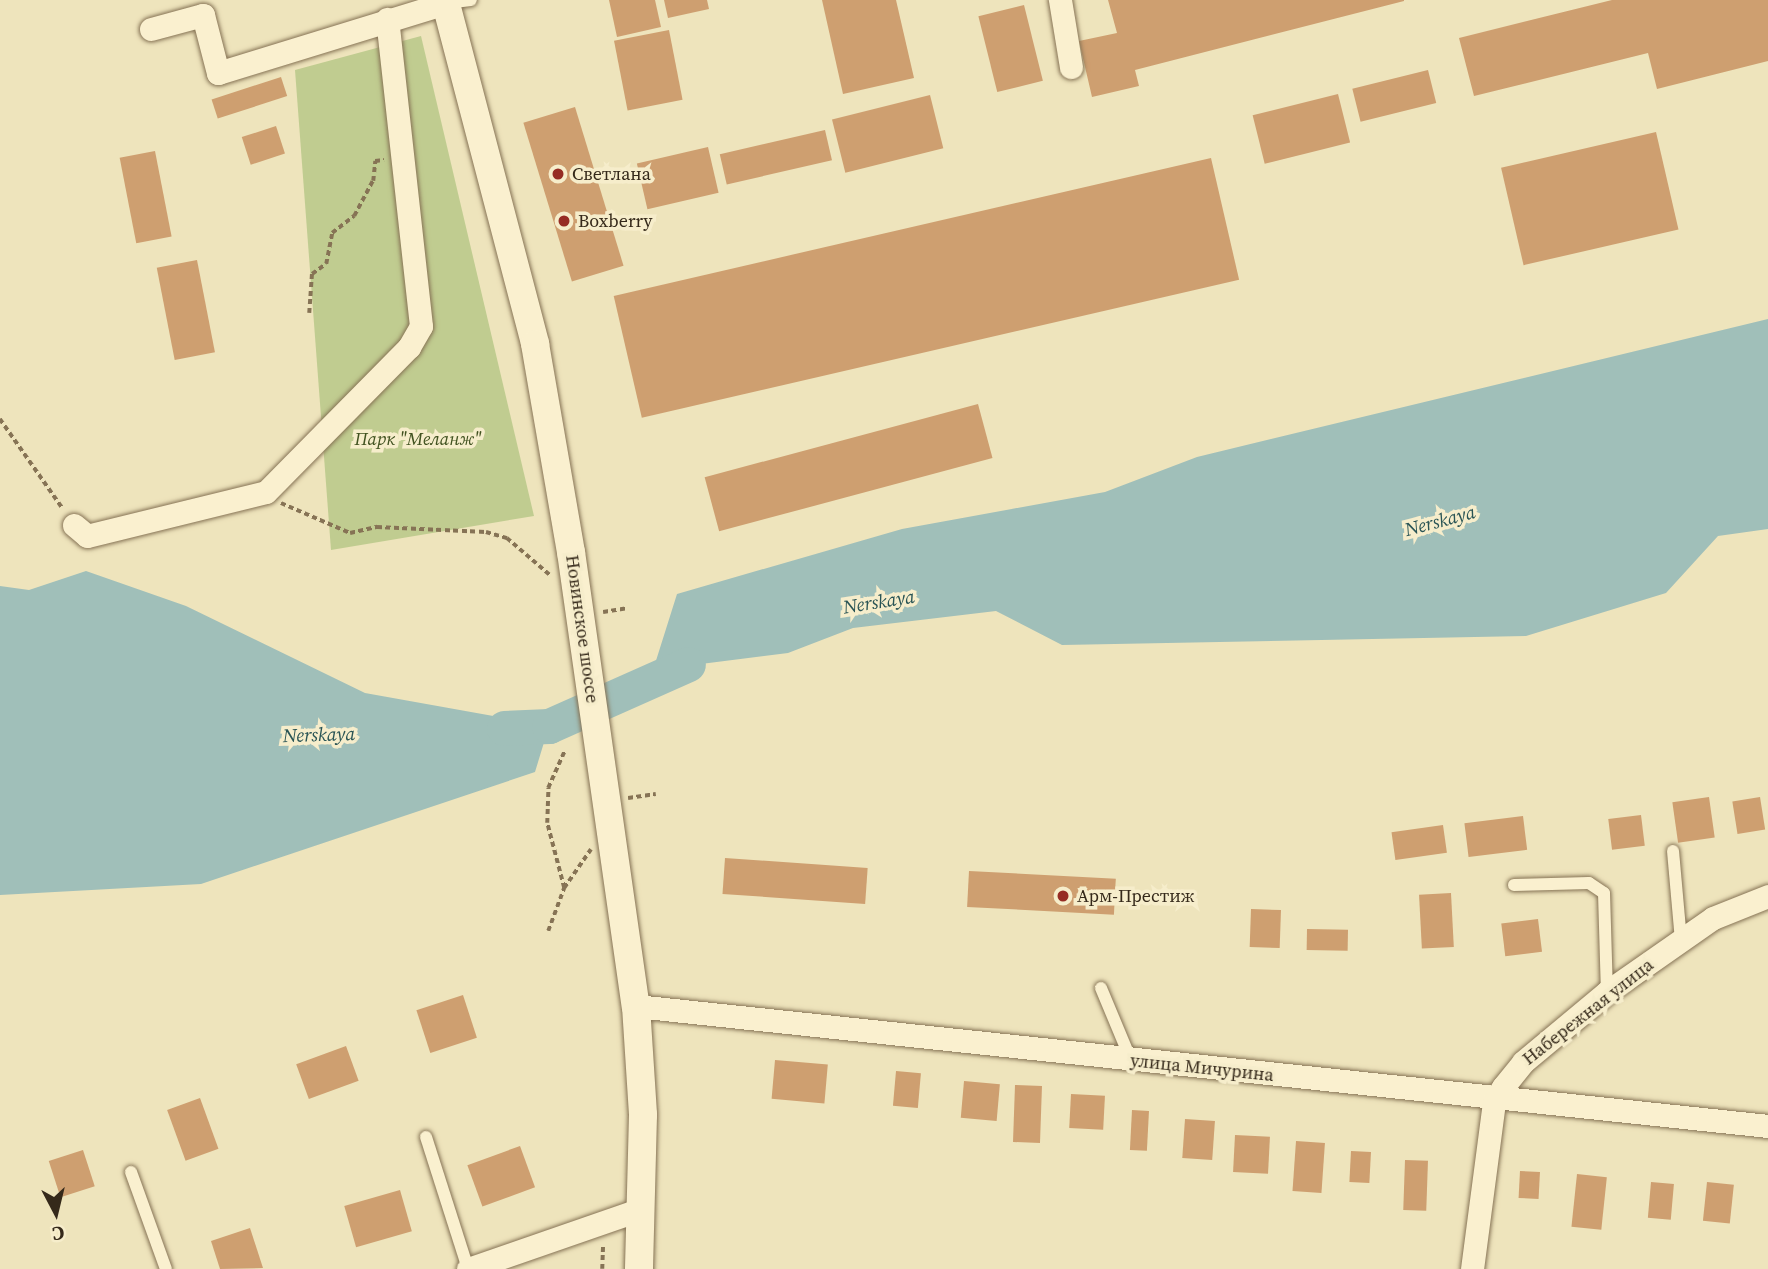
<!DOCTYPE html>
<html>
<head>
<meta charset="utf-8">
<style>
  body { margin:0 }
  #map { position:relative; width:1768px; height:1269px; overflow:hidden; background:#eee4bc; font-family:"Source Serif 4",serif }
  div>[style] { position:absolute }
  [style*='--x'] { left:calc(var(--x)*1px); top:calc(var(--y)*1px); width:calc(var(--w)*1px); rotate:calc(var(--a)*1deg) }
  .green>* { inset:0; background:#c0cc90 }
  .water>* { inset:0; background:#a0bfb9 }
  .river>* { height:35px; margin:-17.5px; padding:0 17.5px; transform-origin:17.5px; border-radius:17.5px; background:#a0bfb9 }
  .building>* { inset:0; background:#ce9f70; transform-origin:0 0 }
  .path>* { height:3.5px; margin-top:-1.75px; transform-origin:0; background:repeating-linear-gradient(90deg,#867355 0 5px,transparent 0 8.5px) }
  .roads { filter:drop-shadow(0 0 2px #867355) drop-shadow(0 0 2px #867355) }
  .service>* { height:12px; margin:-6px; padding:0 6px; transform-origin:6px; border-radius:6px; background:#faf0cf }
  .minor>* { height:23px; margin:-11.5px; padding:0 11.5px; transform-origin:11.5px; border-radius:11.5px; background:#faf0cf }
  .tertiary>* { height:28px; margin:-14px; padding:0 14px; transform-origin:14px; border-radius:14px; background:#faf0cf }
  .dots>* { width:19px; height:19px; translate:-50% -50%; box-sizing:border-box; border:4px solid #f6edcb; border-radius:50% }
  span { translate:-50% -50%; white-space:nowrap; text-align:center; line-height:1.15; -webkit-text-stroke:7px #f6edcb; paint-order:stroke }
  .poi-label { font-size:18px; color:#35291a }
  .left { translate:0 -50%; text-align:left }
  .park-label { font-size:18px; color:#415220; font-style:italic }
  .street-label { font-size:18px; color:#35291a }
  .water-label { font-size:19px; color:#295455; font-style:italic }
  .north { position:absolute; left:21px; top:1178px; width:70px; height:70px; -webkit-text-stroke:5px #f6edcb; paint-order:stroke; rotate:173deg; font-size:19px; font-weight:700; line-height:28px; text-align:center; color:#35291a }
  .north::after { content:''; display:block; margin:auto; width:24px; height:32px; background:#35291a; clip-path:polygon(50% 0,100% 100%,50% 72%,0 100%) }
</style>
</head>
<body>
<div id="map">
  <div class="green">
    <i style="clip-path:polygon(421px 36px,534px 516px,331px 550px,295px 70px)"></i>
  </div>
  <div class="water">
    <i style="clip-path:polygon(1768px 319px,1768px 529px,1718px 536px,1666px 593px,1526px 636px,1062px 645px,996px 611px,853px 628px,788px 653px,693px 665px,648px 686px,677px 594px,902px 529px,1105px 492px,1197px 457px)"></i>
    <i style="clip-path:polygon(86px 571px,186px 606px,365px 693px,549px 726px,535px 772px,201px 884px,0 895px,0 586px,29px 590px)"></i>
  </div>
  <div class="river">
    <i style="--x:504;--y:728;--w:45;--a:-2.5"></i>
    <i style="--x:549;--y:726;--w:152;--a:-24"></i>
  </div>
  <div class="building">
    <i style="clip-path:polygon(609px 0,655px 0,661px 27px,617px 37px)"></i>
    <i style="clip-path:polygon(664px 0,707px 0,709px 9px,668px 18px)"></i>
    <i style="clip-path:polygon(822px 0,896px 0,914px 78px,843px 94px)"></i>
    <i style="clip-path:polygon(1108px 0,1404px 0,1404px 1px,1135px 70px,1139px 86px,1092px 97px,1079px 41px,1117px 33px)"></i>
    <i style="clip-path:polygon(1612px 0,1768px 0,1768px 61px,1657px 89px,1648px 53px,1474px 96px,1459px 38px)"></i>
    <i style="left:1024px;top:5px;width:78px;height:47px;rotate:76deg"></i>
    <i style="left:669px;top:30px;width:71px;height:56px;rotate:79deg"></i>
    <i style="left:1428px;top:70px;width:34px;height:78px;rotate:76deg"></i>
    <i style="left:281px;top:77px;width:20px;height:73px;rotate:72deg"></i>
    <i style="left:1338px;top:94px;width:50px;height:88px;rotate:76deg"></i>
    <i style="left:930px;top:95px;width:55px;height:101px;rotate:76deg"></i>
    <i style="left:575px;top:107px;width:166px;height:54px;rotate:73deg"></i>
    <i style="left:276px;top:126px;width:29px;height:36px;rotate:72deg"></i>
    <i style="left:825px;top:130px;width:31px;height:108px;rotate:77deg"></i>
    <i style="left:1656px;top:132px;width:100px;height:159px;rotate:77deg"></i>
    <i style="left:708px;top:147px;width:47px;height:73px;rotate:77deg"></i>
    <i style="left:155px;top:151px;width:87px;height:36px;rotate:79deg"></i>
    <i style="left:1211px;top:158px;width:125px;height:613px;rotate:77deg"></i>
    <i style="left:197px;top:260px;width:94px;height:41px;rotate:79deg"></i>
    <i style="left:978px;top:404px;width:56px;height:283px;rotate:75deg"></i>
    <i style="left:1709px;top:797px;width:41px;height:37px;rotate:82deg"></i>
    <i style="left:1760px;top:797px;width:33px;height:28px;rotate:81deg"></i>
    <i style="left:1641px;top:815px;width:31px;height:33px;rotate:83deg"></i>
    <i style="left:1523px;top:816px;width:34px;height:59px;rotate:83deg"></i>
    <i style="left:1443px;top:825px;width:28px;height:52px;rotate:82deg"></i>
    <i style="left:725px;top:858px;width:143px;height:36px;rotate:4deg"></i>
    <i style="left:969px;top:871px;width:147px;height:36px;rotate:3deg"></i>
    <i style="left:1451px;top:893px;width:54px;height:32px;rotate:87deg"></i>
    <i style="left:1251px;top:909px;width:30px;height:38px;rotate:2deg"></i>
    <i style="left:1538px;top:919px;width:33px;height:37px;rotate:83deg"></i>
    <i style="left:1307px;top:929px;width:41px;height:21px;rotate:1deg"></i>
    <i style="left:463px;top:995px;width:45px;height:49px;rotate:72deg"></i>
    <i style="left:346px;top:1046px;width:37px;height:53px;rotate:70deg"></i>
    <i style="left:775px;top:1060px;width:53px;height:39px;rotate:5deg"></i>
    <i style="left:896px;top:1071px;width:25px;height:35px;rotate:5deg"></i>
    <i style="left:964px;top:1081px;width:36px;height:37px;rotate:5deg"></i>
    <i style="left:1015px;top:1085px;width:27px;height:57px;rotate:2deg"></i>
    <i style="left:1071px;top:1094px;width:34px;height:34px;rotate:3deg"></i>
    <i style="left:200px;top:1098px;width:54px;height:35px;rotate:70deg"></i>
    <i style="left:1132px;top:1110px;width:17px;height:40px;rotate:3deg"></i>
    <i style="left:1185px;top:1119px;width:30px;height:39px;rotate:4deg"></i>
    <i style="left:1235px;top:1135px;width:35px;height:37px;rotate:3deg"></i>
    <i style="left:1296px;top:1141px;width:29px;height:50px;rotate:4deg"></i>
    <i style="left:520px;top:1146px;width:44px;height:56px;rotate:70deg"></i>
    <i style="left:83px;top:1150px;width:38px;height:36px;rotate:72deg"></i>
    <i style="left:1351px;top:1151px;width:20px;height:31px;rotate:3deg"></i>
    <i style="left:1405px;top:1160px;width:23px;height:50px;rotate:2deg"></i>
    <i style="left:1520px;top:1171px;width:20px;height:27px;rotate:3deg"></i>
    <i style="left:1577px;top:1174px;width:30px;height:53px;rotate:6deg"></i>
    <i style="left:1651px;top:1182px;width:23px;height:36px;rotate:5deg"></i>
    <i style="left:1707px;top:1182px;width:27px;height:39px;rotate:6deg"></i>
    <i style="left:400px;top:1190px;width:43px;height:58px;rotate:74deg"></i>
    <i style="clip-path:polygon(250px 1228px,263px 1268px,220px 1269px,211px 1241px)"></i>
  </div>
  <div class="path">
    <i style="--x:309;--y:313;--w:39;--a:-86"></i>
    <i style="--x:312;--y:274;--w:17;--a:-36"></i>
    <i style="--x:326;--y:264;--w:32;--a:-79"></i>
    <i style="--x:332;--y:233;--w:28;--a:-38"></i>
    <i style="--x:354;--y:216;--w:40;--a:-62"></i>
    <i style="--x:373;--y:181;--w:20;--a:-84"></i>
    <i style="--x:375;--y:161;--w:9;--a:-6"></i>
    <i style="--x:0;--y:419;--w:110;--a:55"></i>
    <i style="--x:281;--y:503;--w:75;--a:23.5"></i>
    <i style="--x:350;--y:533;--w:28;--a:-13"></i>
    <i style="--x:377;--y:527;--w:109;--a:2.6"></i>
    <i style="--x:486;--y:532;--w:22;--a:16"></i>
    <i style="--x:507;--y:538;--w:58;--a:40.8"></i>
    <i style="--x:603;--y:612;--w:24;--a:-9"></i>
    <i style="--x:628;--y:798;--w:28;--a:-8"></i>
    <i style="--x:564;--y:888;--w:47;--a:-55.3"></i>
    <i style="--x:548;--y:931;--w:46;--a:-69.6"></i>
    <i style="--x:564;--y:888;--w:67;--a:-104.7"></i>
    <i style="--x:547;--y:823;--w:35;--a:-88"></i>
    <i style="--x:548;--y:788;--w:42;--a:-65.9"></i>
    <i style="--x:602;--y:1269;--w:25;--a:-88"></i>
  </div>
  <div class="roads">
    <div class="service">
      <i style="--x:446;--y:3;--w:25;--a:-7"></i>
      <i style="--x:1673;--y:851;--w:90;--a:84.9"></i>
      <i style="--x:1514;--y:885;--w:75;--a:-1.5"></i>
      <i style="--x:1589;--y:883;--w:18;--a:34"></i>
      <i style="--x:1604;--y:893;--w:99;--a:88.3"></i>
      <i style="--x:1101;--y:988;--w:78;--a:67.4"></i>
      <i style="--x:426;--y:1137;--w:139;--a:72.3"></i>
      <i style="--x:131;--y:1172;--w:103;--a:70.2"></i>
    </div>
    <div class="minor">
      <i style="--x:1060;--y:0;--w:68;--a:80.7"></i>
      <i style="--x:151;--y:29;--w:54;--a:-15.1"></i>
      <i style="--x:203;--y:15;--w:60;--a:75.5"></i>
      <i style="--x:218;--y:73;--w:239;--a:-17.1"></i>
      <i style="--x:74;--y:525;--w:17;--a:40"></i>
      <i style="--x:87;--y:536;--w:184;--a:-13.8"></i>
      <i style="--x:266;--y:492;--w:204;--a:-45.4"></i>
      <i style="--x:409;--y:347;--w:24;--a:-60"></i>
      <i style="--x:421;--y:326;--w:309;--a:-96.3"></i>
      <i style="--x:636;--y:1006;--w:1138;--a:6.05"></i>
      <i style="--x:468;--y:1269;--w:183;--a:-19.1"></i>
      <i style="--x:1472;--y:1269;--w:169;--a:-82.5"></i>
      <i style="--x:1494;--y:1101;--w:17;--a:-57"></i>
      <i style="--x:1503;--y:1087;--w:32;--a:-51"></i>
      <i style="--x:1523;--y:1062;--w:109;--a:-39.8"></i>
      <i style="--x:1607;--y:992;--w:129;--a:-34.9"></i>
      <i style="--x:1713;--y:918;--w:59;--a:-21.8"></i>
    </div>
    <div class="tertiary">
      <i style="--x:445;--y:0;--w:356;--a:75.3"></i>
      <i style="--x:535;--y:344;--w:211;--a:80.2"></i>
      <i style="--x:571;--y:552;--w:459;--a:81.9"></i>
      <i style="--x:636;--y:1006;--w:109;--a:86.3"></i>
      <i style="--x:643;--y:1115;--w:154;--a:91.5"></i>
    </div>
  </div>
  <div class="dots">
    <i style="left:558px;top:174px;background:#962c24"></i>
    <i style="left:564px;top:221px;background:#962c24"></i>
    <i style="left:1063px;top:896px;background:#962c24"></i>
  </div>
  <div class="poi-label">
    <span class="left" style="left:572px;top:174px">Светлана</span>
    <span class="left" style="left:578px;top:221px">Boxberry</span>
    <span class="left" style="left:1077px;top:896px">Арм-Престиж</span>
  </div>
  <div class="park-label">
    <span style="left:418px;top:439px">Парк "Меланж"</span>
  </div>
  <div class="street-label">
    <span style="left:582px;top:629px;rotate:82deg">Новинское шоссе</span>
    <span style="left:1588px;top:1012px;rotate:-38deg">Набережная улица</span>
    <span style="left:1202px;top:1068px;rotate:6deg">улица Мичурина</span>
  </div>
  <div class="water-label">
    <span style="left:1440px;top:521px;rotate:-15deg">Nerskaya</span>
    <span style="left:879px;top:602px;rotate:-9deg">Nerskaya</span>
    <span style="left:319px;top:735px;rotate:-2deg">Nerskaya</span>
  </div>
  <div class="north">С</div>
</div>
</body>
</html>
